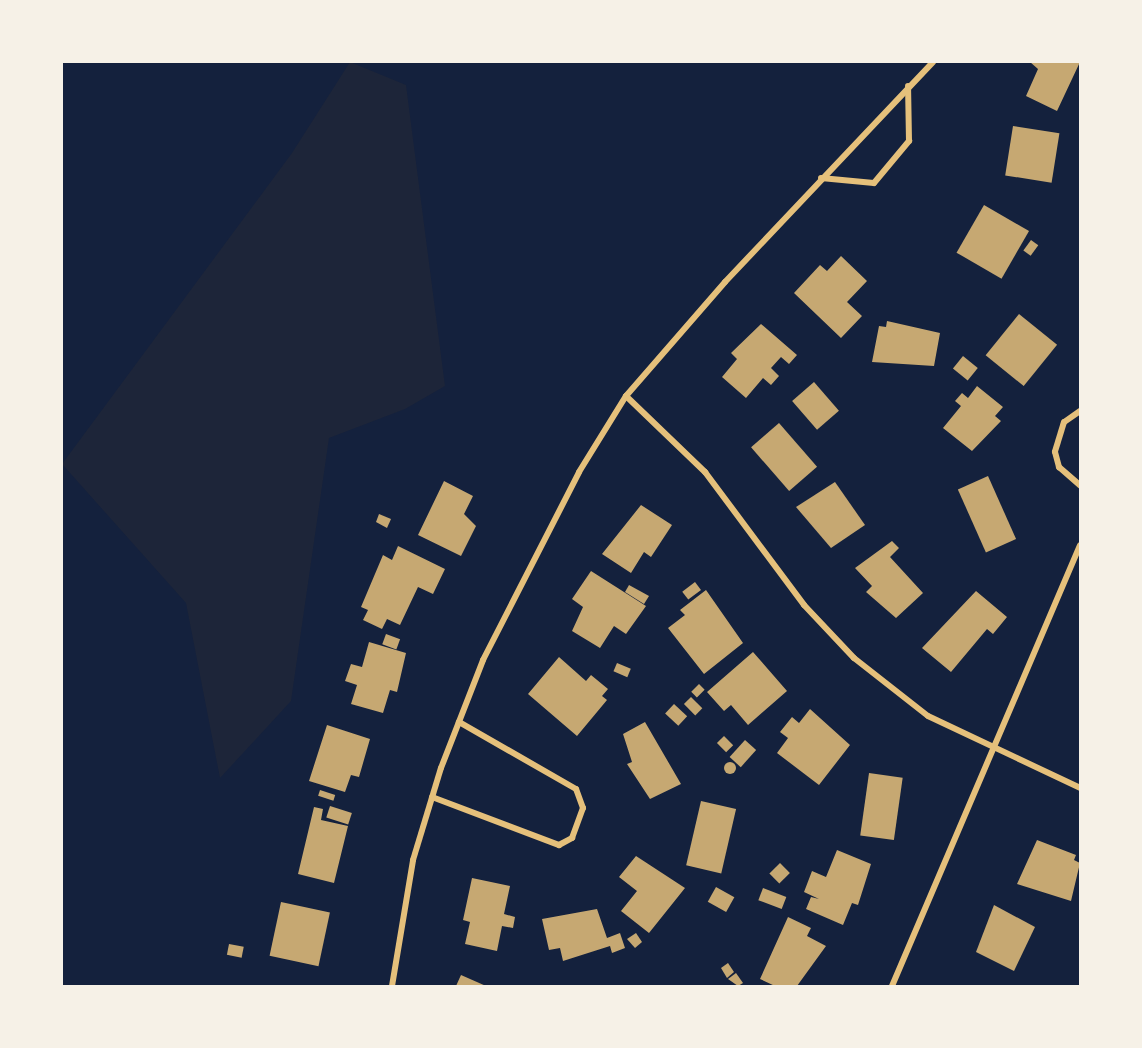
<!DOCTYPE html>
<html>
<head>
<meta charset="utf-8">
<style>
  body { margin:0 }
  #map { position:relative; width:1142px; height:1048px; overflow:hidden; background:#14213d; font-family:"PT Sans",sans-serif }
  div>[style] { position:absolute }
  [style*='--x'] { left:calc(var(--x)*1px); top:calc(var(--y)*1px); width:calc(var(--w)*1px); rotate:calc(var(--a)*1deg) }
  .green>* { inset:0; background:#1d2539 }
  .building>* { inset:0; background:#c6a872; transform-origin:0 0 }
  .round { border-radius:50% }
  .minor>* { height:6px; margin:-3px; padding:0 3px; transform-origin:3px; border-radius:3px; background:#e5c07b }
  span { translate:-50% -50%; white-space:nowrap; text-align:center; line-height:1.15; -webkit-text-stroke:4.5px #f6f1e7; paint-order:stroke }
  .frame { position:absolute; inset:0; border:63px solid #f6f1e7; pointer-events:none }
</style>
</head>
<body>
<div id="map">
  <div class="green">
    <i style="clip-path:polygon(350px 62px,406px 85px,445px 386px,405px 409px,329px 438px,291px 701px,220px 778px,186px 603px,62px 464px,292px 153px)"></i>
  </div>
  <div class="building">
    <i style="clip-path:polygon(1030px 62px,1080px 62px,1057px 111px,1026px 96px,1038px 69px)"></i>
    <i style="left:1013px;top:126px;width:47px;height:50px;rotate:9deg"></i>
    <i style="left:984px;top:205px;width:52px;height:55px;rotate:30deg"></i>
    <i style="left:1031px;top:240px;width:9px;height:13px;rotate:36deg"></i>
    <i style="clip-path:polygon(841px 256px,867px 281px,847px 302px,862px 316px,841px 338px,794px 293px,820px 265px,827px 271px)"></i>
    <i style="left:1019px;top:314px;width:49px;height:53px;rotate:39deg"></i>
    <i style="clip-path:polygon(887px 321px,940px 333px,934px 366px,872px 362px,879px 326px,886px 327px)"></i>
    <i style="clip-path:polygon(761px 324px,797px 355px,789px 364px,781px 357px,771px 368px,779px 376px,771px 385px,763px 378px,746px 398px,722px 377px,737px 359px,731px 353px)"></i>
    <i style="left:963px;top:356px;width:19px;height:16px;rotate:39deg"></i>
    <i style="left:814px;top:382px;width:38px;height:29px;rotate:49deg"></i>
    <i style="clip-path:polygon(977px 386px,1003px 407px,995px 416px,1001px 421px,972px 451px,943px 428px,961px 406px,955px 401px,962px 393px,968px 398px)"></i>
    <i style="left:779px;top:423px;width:58px;height:37px;rotate:49deg"></i>
    <i style="left:988px;top:476px;width:69px;height:33px;rotate:66deg"></i>
    <i style="clip-path:polygon(444px 481px,473px 496px,464px 514px,476px 526px,461px 556px,418px 535px)"></i>
    <i style="clip-path:polygon(835px 482px,865px 525px,831px 548px,796px 507px)"></i>
    <i style="clip-path:polygon(641px 505px,672px 525px,651px 557px,644px 552px,631px 573px,602px 554px)"></i>
    <i style="clip-path:polygon(379px 514px,391px 519px,387px 528px,376px 522px)"></i>
    <i style="clip-path:polygon(892px 541px,899px 548px,890px 557px,923px 593px,896px 618px,866px 592px,872px 586px,855px 568px)"></i>
    <i style="clip-path:polygon(398px 546px,445px 569px,433px 594px,418px 587px,400px 625px,387px 619px,382px 629px,363px 620px,368px 610px,361px 607px,383px 555px,392px 560px)"></i>
    <i style="clip-path:polygon(591px 571px,646px 606px,626px 634px,614px 626px,600px 648px,572px 631px,583px 607px,572px 599px)"></i>
    <i style="left:695px;top:582px;width:10px;height:16px;rotate:53deg"></i>
    <i style="clip-path:polygon(629px 585px,649px 596px,644px 604px,625px 592px)"></i>
    <i style="clip-path:polygon(706px 590px,743px 643px,704px 674px,668px 628px,685px 615px,680px 610px)"></i>
    <i style="clip-path:polygon(976px 591px,1007px 617px,993px 634px,987px 629px,951px 672px,922px 648px)"></i>
    <i style="left:386px;top:634px;width:15px;height:11px;rotate:20deg"></i>
    <i style="clip-path:polygon(369px 642px,406px 653px,397px 692px,390px 690px,383px 713px,351px 704px,357px 685px,345px 681px,351px 664px,362px 667px)"></i>
    <i style="clip-path:polygon(753px 652px,787px 691px,748px 725px,731px 705px,724px 711px,707px 692px)"></i>
    <i style="clip-path:polygon(559px 657px,586px 681px,591px 675px,608px 689px,602px 696px,607px 700px,577px 736px,528px 694px)"></i>
    <i style="left:617px;top:663px;width:15px;height:9px;rotate:23deg"></i>
    <i style="left:699px;top:684px;width:8px;height:11px;rotate:45deg"></i>
    <i style="left:691px;top:697px;width:16px;height:10px;rotate:45deg"></i>
    <i style="left:674px;top:704px;width:18px;height:13px;rotate:43deg"></i>
    <i style="clip-path:polygon(810px 709px,850px 745px,819px 785px,777px 753px,788px 738px,780px 732px,792px 717px,799px 723px)"></i>
    <i style="clip-path:polygon(645px 722px,681px 784px,650px 799px,627px 764px,632px 762px,623px 734px)"></i>
    <i style="clip-path:polygon(327px 725px,370px 739px,359px 777px,351px 775px,345px 792px,309px 781px)"></i>
    <i style="left:724px;top:736px;width:13px;height:10px;rotate:45deg"></i>
    <i style="left:745px;top:740px;width:15px;height:23px;rotate:42deg"></i>
    <i class="round" style="left:724px;top:762px;width:12px;height:12px"></i>
    <i style="left:869px;top:773px;width:34px;height:63px;rotate:8deg"></i>
    <i style="left:320px;top:790px;width:16px;height:6px;rotate:18deg"></i>
    <i style="left:701px;top:801px;width:36px;height:66px;rotate:13deg"></i>
    <i style="left:330px;top:806px;width:23px;height:12px;rotate:18deg"></i>
    <i style="clip-path:polygon(314px 807px,323px 809px,321px 820px,348px 826px,334px 883px,298px 874px)"></i>
    <i style="clip-path:polygon(1037px 840px,1076px 855px,1074px 860px,1080px 863px,1071px 901px,1017px 884px)"></i>
    <i style="clip-path:polygon(837px 850px,871px 864px,858px 905px,852px 903px,843px 925px,806px 909px,811px 897px,819px 899px,804px 892px,812px 871px,826px 877px)"></i>
    <i style="clip-path:polygon(636px 856px,685px 888px,649px 933px,621px 911px,637px 891px,619px 877px)"></i>
    <i style="left:780px;top:863px;width:14px;height:15px;rotate:45deg"></i>
    <i style="clip-path:polygon(472px 878px,510px 886px,504px 914px,515px 917px,513px 928px,502px 926px,497px 951px,465px 944px,470px 922px,463px 920px)"></i>
    <i style="left:716px;top:887px;width:21px;height:17px;rotate:29deg"></i>
    <i style="left:763px;top:888px;width:25px;height:13px;rotate:21deg"></i>
    <i style="left:281px;top:902px;width:50px;height:55px;rotate:12deg"></i>
    <i style="clip-path:polygon(994px 905px,1035px 927px,1014px 971px,976px 952px)"></i>
    <i style="clip-path:polygon(597px 909px,607px 938px,620px 933px,625px 948px,612px 953px,610px 946px,563px 961px,560px 948px,549px 950px,542px 919px)"></i>
    <i style="clip-path:polygon(788px 917px,811px 928px,807px 936px,826px 946px,797px 986px,775px 986px,760px 979px)"></i>
    <i style="clip-path:polygon(636px 933px,642px 942px,635px 948px,627px 939px)"></i>
    <i style="left:229px;top:944px;width:15px;height:11px;rotate:11deg"></i>
    <i style="clip-path:polygon(728px 963px,734px 972px,727px 978px,721px 968px)"></i>
    <i style="clip-path:polygon(736px 973px,743px 983px,738px 986px,728px 979px)"></i>
    <i style="clip-path:polygon(461px 975px,486px 986px,456px 986px)"></i>
  </div>
  <div class="minor">
    <i style="--x:821;--y:178;--w:53;--a:5.4"></i>
    <i style="--x:874;--y:183;--w:55;--a:-50.2"></i>
    <i style="--x:909;--y:141;--w:55;--a:-91"></i>
    <i style="--x:626;--y:396;--w:110;--a:43.9"></i>
    <i style="--x:705;--y:472;--w:166;--a:53.3"></i>
    <i style="--x:804;--y:605;--w:73;--a:46.7"></i>
    <i style="--x:854;--y:658;--w:94;--a:38.1"></i>
    <i style="--x:928;--y:716;--w:168;--a:25.3"></i>
    <i style="--x:1080;--y:411;--w:19;--a:145"></i>
    <i style="--x:1064;--y:422;--w:31;--a:107"></i>
    <i style="--x:1055;--y:452;--w:16;--a:75"></i>
    <i style="--x:1059;--y:467;--w:28;--a:41"></i>
    <i style="--x:432;--y:797;--w:136;--a:20.7"></i>
    <i style="--x:559;--y:845;--w:15;--a:-28"></i>
    <i style="--x:572;--y:838;--w:32;--a:-70"></i>
    <i style="--x:583;--y:808;--w:20;--a:-110"></i>
    <i style="--x:576;--y:789;--w:135;--a:-150.2"></i>
    <i style="--x:392;--y:986;--w:128;--a:-80.5"></i>
    <i style="--x:413;--y:860;--w:96;--a:-73.1"></i>
    <i style="--x:441;--y:768;--w:116;--a:-68.7"></i>
    <i style="--x:483;--y:660;--w:211;--a:-62.9"></i>
    <i style="--x:579;--y:472;--w:89;--a:-58.3"></i>
    <i style="--x:626;--y:396;--w:151;--a:-49"></i>
    <i style="--x:725;--y:282;--w:303;--a:-46.6"></i>
    <i style="--x:892;--y:986;--w:479;--a:-66.9"></i>
  </div>
  <div class="frame"></div>
</div>
</body>
</html>
